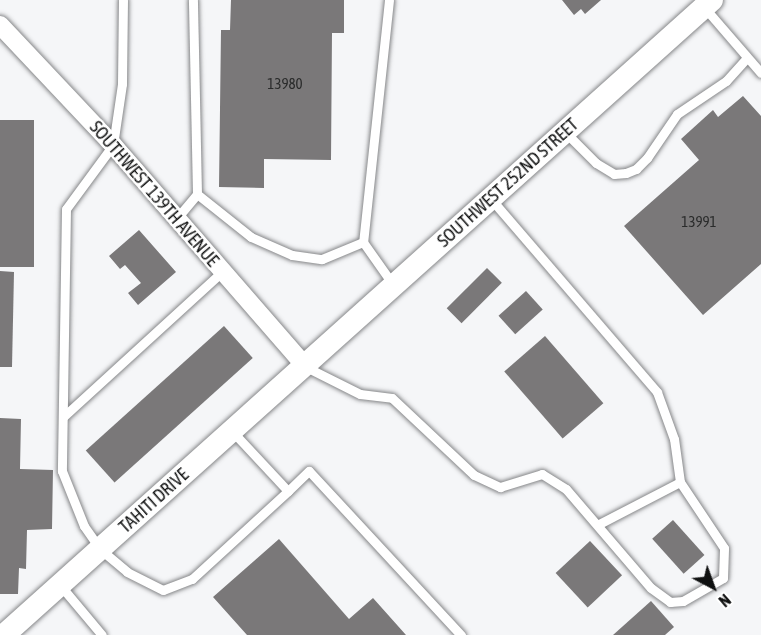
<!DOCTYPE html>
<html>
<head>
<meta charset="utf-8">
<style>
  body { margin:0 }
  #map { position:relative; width:761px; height:635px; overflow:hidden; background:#f5f6f8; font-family:"Asap Condensed",sans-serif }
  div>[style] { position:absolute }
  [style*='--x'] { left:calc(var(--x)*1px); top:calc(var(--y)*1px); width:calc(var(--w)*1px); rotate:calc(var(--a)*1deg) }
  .building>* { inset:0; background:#7a7879; transform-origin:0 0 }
  .roads { filter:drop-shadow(0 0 2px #868789) drop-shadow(0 0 2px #868789) }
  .service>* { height:9px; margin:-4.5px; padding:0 4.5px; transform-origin:4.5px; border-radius:4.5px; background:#fff }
  .minor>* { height:18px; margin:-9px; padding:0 9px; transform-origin:9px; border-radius:9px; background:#fff }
  .tertiary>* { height:22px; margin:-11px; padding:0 11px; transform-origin:11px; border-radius:11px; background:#fff }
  span { translate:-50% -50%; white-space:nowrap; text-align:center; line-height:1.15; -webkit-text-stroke:4.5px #fff; paint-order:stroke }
  .number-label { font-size:15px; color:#2a2b2b }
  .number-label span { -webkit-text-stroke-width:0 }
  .street-label { font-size:18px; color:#101111 }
  .north { position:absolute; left:683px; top:557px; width:60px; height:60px; -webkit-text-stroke:4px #fff; paint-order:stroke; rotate:139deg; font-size:16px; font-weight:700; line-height:24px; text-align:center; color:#101111 }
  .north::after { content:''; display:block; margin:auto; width:21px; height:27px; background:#101111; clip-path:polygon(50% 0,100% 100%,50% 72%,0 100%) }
</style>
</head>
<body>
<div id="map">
  <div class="building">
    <i style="clip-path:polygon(231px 0,344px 0,344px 33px,332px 33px,331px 160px,264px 159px,264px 188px,219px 187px,221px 30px,230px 30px)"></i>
    <i style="clip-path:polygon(562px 0,601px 0,585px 14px,581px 9px,574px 15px)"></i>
    <i style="clip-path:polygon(743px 96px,761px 116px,761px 264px,703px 315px,624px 226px,699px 160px,681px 139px,713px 110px,718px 117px)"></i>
    <i style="left:0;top:120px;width:34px;height:147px"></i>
    <i style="clip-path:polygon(139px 230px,176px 272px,138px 305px,128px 293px,141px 283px,125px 265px,120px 269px,109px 256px)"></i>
    <i style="left:487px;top:268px;width:21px;height:57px;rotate:45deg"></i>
    <i style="clip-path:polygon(0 271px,14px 272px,12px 367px,0 367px)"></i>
    <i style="left:526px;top:291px;width:25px;height:37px;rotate:48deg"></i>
    <i style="left:224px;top:326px;width:43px;height:186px;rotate:48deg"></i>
    <i style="left:545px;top:336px;width:89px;height:54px;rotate:49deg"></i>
    <i style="clip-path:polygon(0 418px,21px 419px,20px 469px,53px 470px,52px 529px,27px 530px,26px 569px,19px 568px,18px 594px,0 594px)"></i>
    <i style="left:673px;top:520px;width:47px;height:28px;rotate:48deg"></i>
    <i style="clip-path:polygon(279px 539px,349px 619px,373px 598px,406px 635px,247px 635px,213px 597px)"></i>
    <i style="left:590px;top:541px;width:47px;height:47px;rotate:47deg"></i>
    <i style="clip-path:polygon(651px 601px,674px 627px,665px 635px,613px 635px)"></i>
  </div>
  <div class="roads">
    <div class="service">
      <i style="--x:123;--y:0;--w:84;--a:90.7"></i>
      <i style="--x:122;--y:84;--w:62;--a:98.4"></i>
      <i style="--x:113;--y:145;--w:79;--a:126.3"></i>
      <i style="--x:66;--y:209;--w:262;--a:90.9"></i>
      <i style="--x:62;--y:471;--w:59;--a:68.2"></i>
      <i style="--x:84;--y:526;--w:28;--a:55"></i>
      <i style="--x:100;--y:549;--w:35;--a:40"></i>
      <i style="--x:127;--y:572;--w:40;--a:26.6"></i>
      <i style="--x:163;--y:590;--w:31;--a:-21"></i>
      <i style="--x:192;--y:579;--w:130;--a:-42.5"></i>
      <i style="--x:389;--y:0;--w:243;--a:96.1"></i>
      <i style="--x:363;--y:242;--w:54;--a:54.8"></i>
      <i style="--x:704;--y:7;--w:87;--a:49.2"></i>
      <i style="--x:565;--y:132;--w:44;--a:45"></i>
      <i style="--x:596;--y:163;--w:21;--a:31"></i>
      <i style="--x:614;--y:174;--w:12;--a:-5"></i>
      <i style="--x:626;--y:173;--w:11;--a:-22"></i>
      <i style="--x:636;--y:169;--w:16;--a:-45"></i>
      <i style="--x:647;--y:158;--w:53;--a:-55.7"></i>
      <i style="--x:677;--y:114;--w:59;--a:-34"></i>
      <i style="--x:726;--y:81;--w:31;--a:-48"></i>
      <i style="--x:197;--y:194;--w:69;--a:38.5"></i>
      <i style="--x:251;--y:237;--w:45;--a:23.7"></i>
      <i style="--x:292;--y:255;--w:30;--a:8"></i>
      <i style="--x:322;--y:259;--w:44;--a:-22.5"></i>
      <i style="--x:177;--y:218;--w:31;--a:-50"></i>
      <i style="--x:197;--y:194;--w:194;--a:-91.2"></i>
      <i style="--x:306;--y:367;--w:60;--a:26.6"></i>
      <i style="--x:360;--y:394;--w:32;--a:7"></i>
      <i style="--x:392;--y:398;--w:112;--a:43.2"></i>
      <i style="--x:474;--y:475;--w:29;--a:25"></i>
      <i style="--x:500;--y:487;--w:44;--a:-17.2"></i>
      <i style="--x:542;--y:474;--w:28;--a:32"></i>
      <i style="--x:566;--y:489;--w:130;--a:49.4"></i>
      <i style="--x:651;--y:588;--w:24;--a:36"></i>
      <i style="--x:670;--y:602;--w:13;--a:-4"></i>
      <i style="--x:683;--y:601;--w:46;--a:-29.9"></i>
      <i style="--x:723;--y:578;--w:30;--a:-88"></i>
      <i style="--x:724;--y:548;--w:79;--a:-123.7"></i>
      <i style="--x:680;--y:482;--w:43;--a:-97.9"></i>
      <i style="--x:674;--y:439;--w:50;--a:-109.9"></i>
      <i style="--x:657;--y:392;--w:255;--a:-130.7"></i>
      <i style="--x:63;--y:417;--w:217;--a:-42.4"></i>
      <i style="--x:232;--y:431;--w:82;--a:47"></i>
      <i style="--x:288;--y:491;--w:29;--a:-44"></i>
      <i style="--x:309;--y:471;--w:224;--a:47.2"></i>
      <i style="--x:599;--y:524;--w:91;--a:-27.4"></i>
      <i style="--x:60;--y:585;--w:65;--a:50"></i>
    </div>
    <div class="minor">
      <i style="--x:0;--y:25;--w:165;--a:46.7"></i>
      <i style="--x:113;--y:145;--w:293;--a:49"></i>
    </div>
    <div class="tertiary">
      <i style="--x:4;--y:635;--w:951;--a:-41.89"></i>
    </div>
  </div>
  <div class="number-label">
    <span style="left:285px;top:84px">13980</span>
    <span style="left:699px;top:222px">13991</span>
  </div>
  <div class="street-label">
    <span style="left:508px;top:183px;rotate:-42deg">SOUTHWEST 252ND STREET</span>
    <span style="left:154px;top:194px;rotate:49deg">SOUTHWEST 139TH AVENUE</span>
    <span style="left:154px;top:501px;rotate:-42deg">TAHITI DRIVE</span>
  </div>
  <div class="north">N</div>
</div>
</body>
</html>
